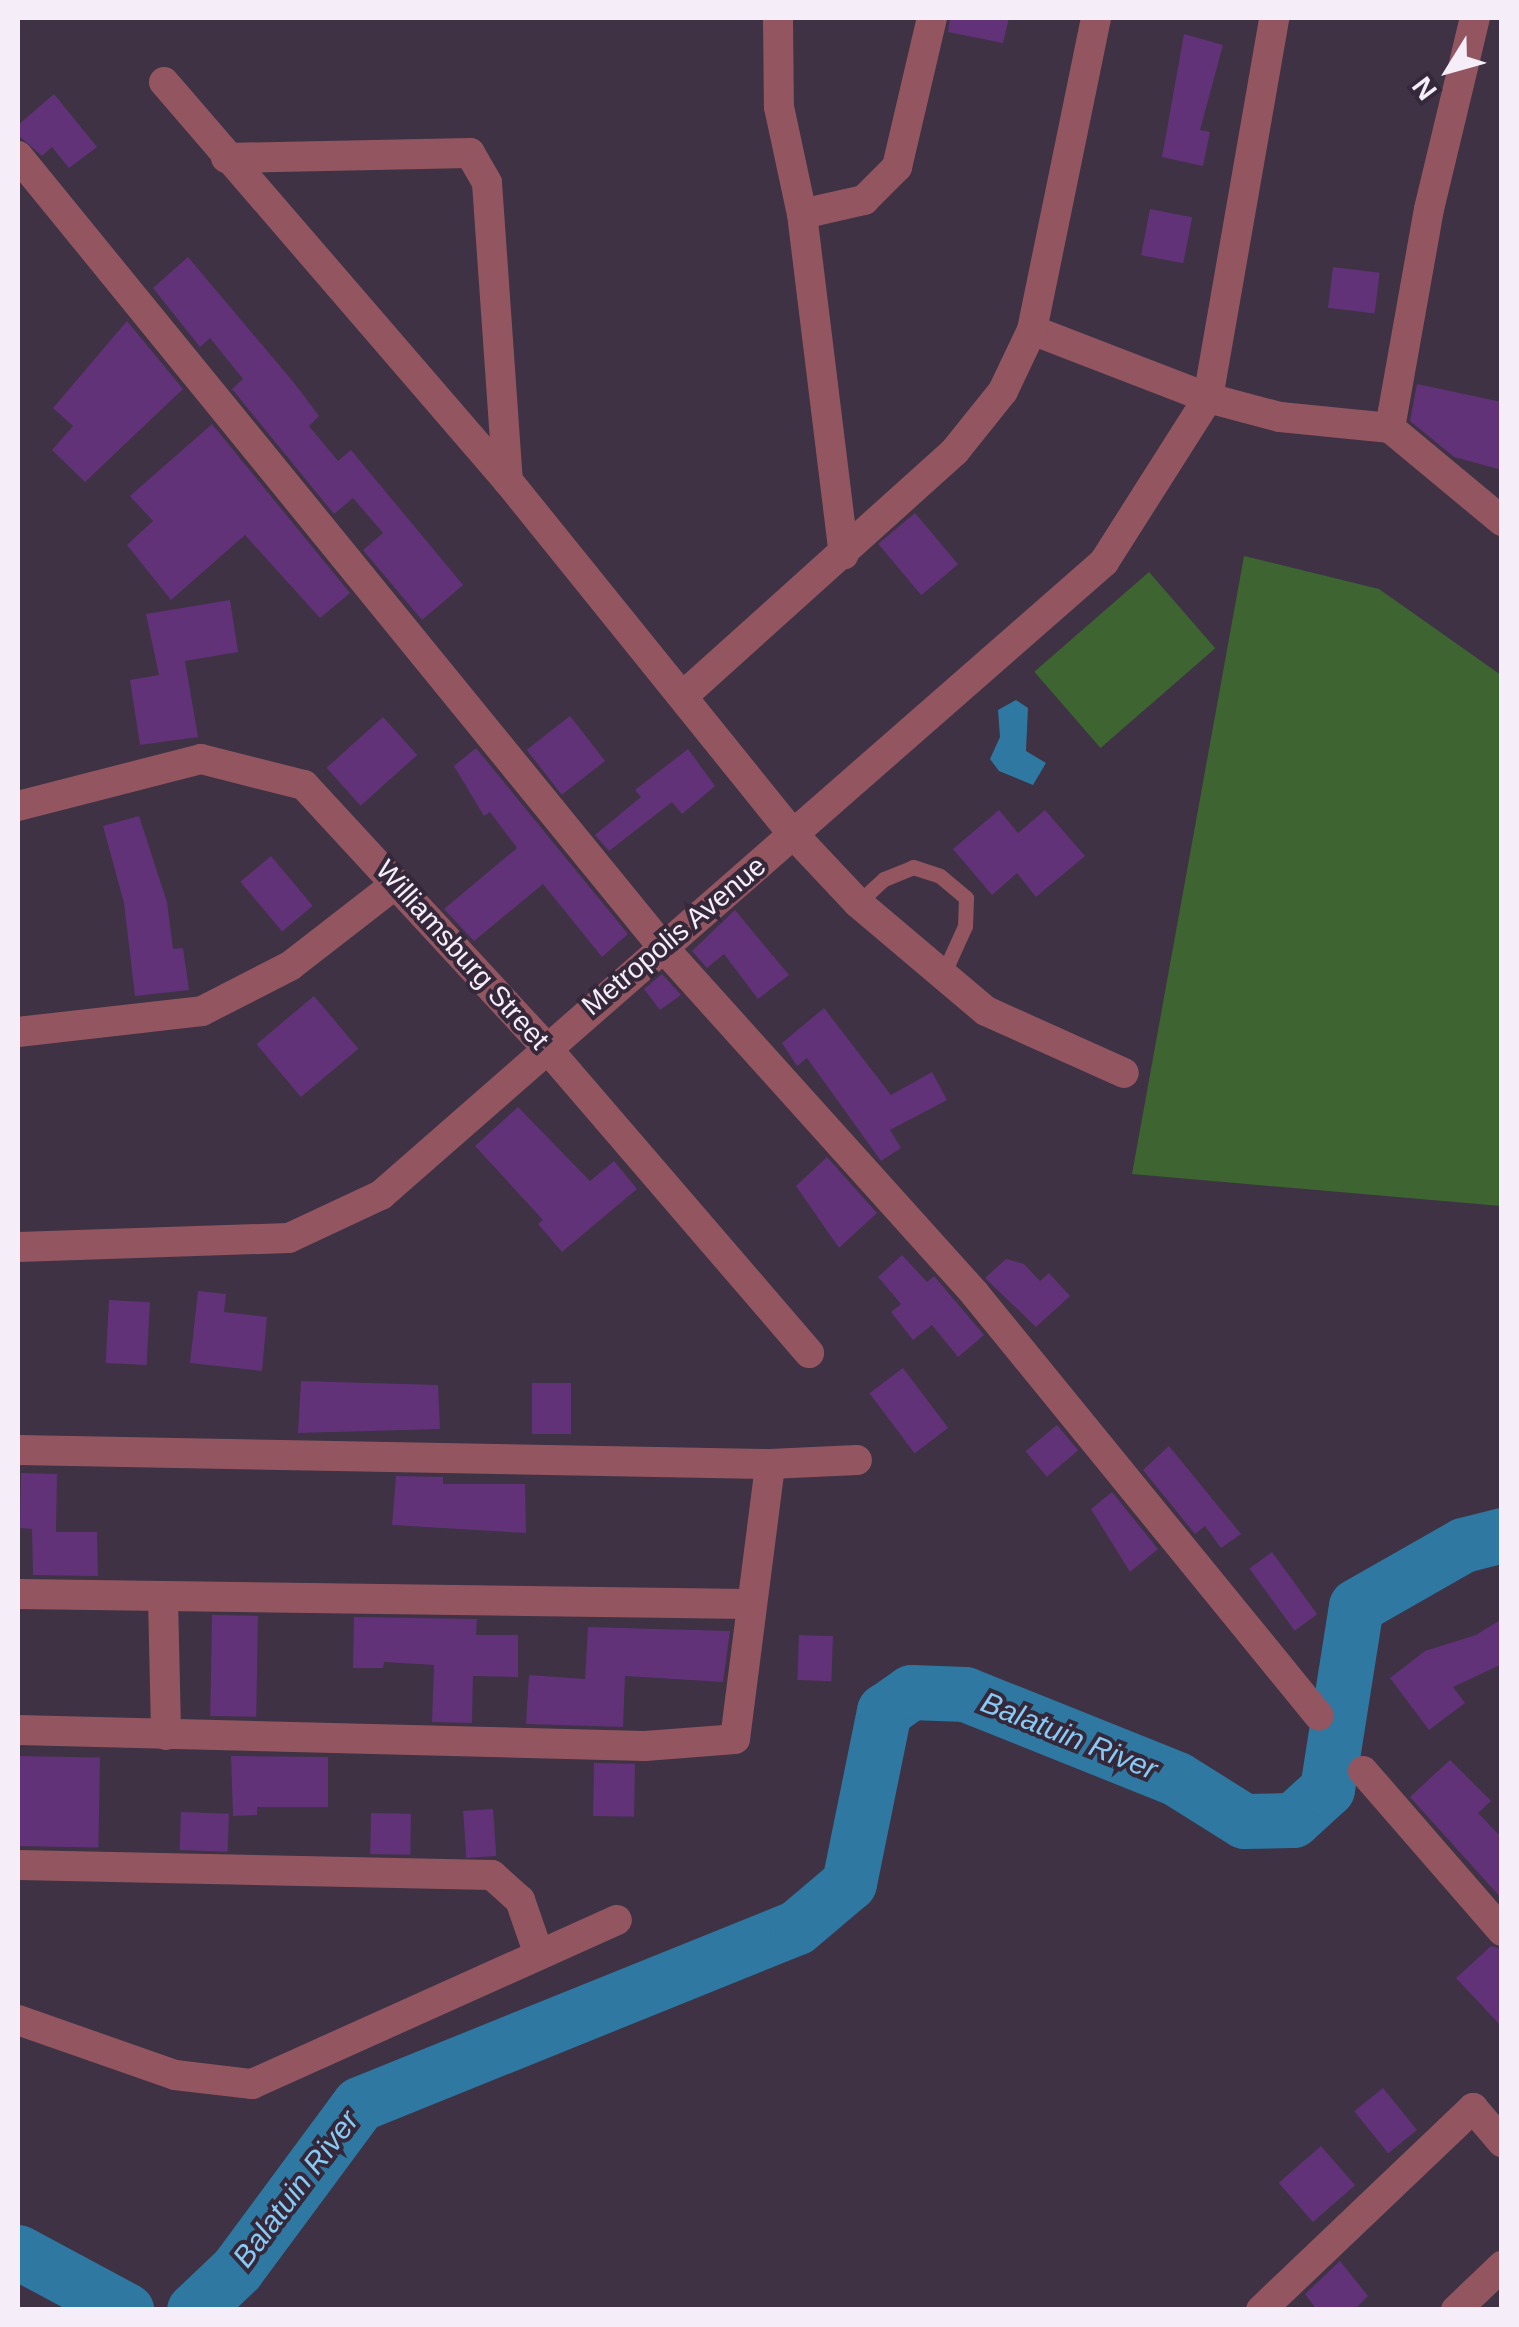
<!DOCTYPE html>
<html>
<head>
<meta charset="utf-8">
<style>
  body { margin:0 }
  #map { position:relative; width:1519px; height:2327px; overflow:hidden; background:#3e3244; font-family:Arial,sans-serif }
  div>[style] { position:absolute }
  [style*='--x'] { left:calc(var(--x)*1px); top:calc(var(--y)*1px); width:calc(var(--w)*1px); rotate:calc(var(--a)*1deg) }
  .green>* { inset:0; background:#3d6431; transform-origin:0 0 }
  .water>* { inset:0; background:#2e78a1 }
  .river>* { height:55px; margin:-27.5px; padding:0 27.5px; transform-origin:27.5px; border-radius:27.5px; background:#2e78a1 }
  .building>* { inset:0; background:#613277; transform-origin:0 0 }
  .lane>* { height:15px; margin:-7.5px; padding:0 7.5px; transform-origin:7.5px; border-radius:7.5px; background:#935660 }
  .street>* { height:30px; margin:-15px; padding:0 15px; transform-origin:15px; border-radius:15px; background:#935660 }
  span { translate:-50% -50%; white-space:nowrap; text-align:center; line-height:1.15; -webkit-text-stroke:8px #34283a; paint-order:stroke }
  .street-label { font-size:28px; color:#f5eef9 }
  .water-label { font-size:30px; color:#87caf4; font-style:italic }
  .frame { position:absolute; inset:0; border:20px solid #f5eef9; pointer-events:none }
  .north { position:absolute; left:1399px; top:20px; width:100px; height:100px; -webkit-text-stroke:8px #34283a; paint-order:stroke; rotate:233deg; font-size:28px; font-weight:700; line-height:40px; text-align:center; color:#f5eef9 }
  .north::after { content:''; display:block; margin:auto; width:35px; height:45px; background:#f5eef9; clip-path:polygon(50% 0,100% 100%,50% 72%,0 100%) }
</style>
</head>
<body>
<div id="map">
  <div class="green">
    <i style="clip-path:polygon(1244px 556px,1379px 589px,1501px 675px,1501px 1206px,1132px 1174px)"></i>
    <i style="left:1149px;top:572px;width:101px;height:152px;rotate:49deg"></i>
  </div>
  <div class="water">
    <i style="clip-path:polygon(1016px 700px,1028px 708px,1026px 751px,1046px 763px,1033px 785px,999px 771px,990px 759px,1000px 737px,998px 710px)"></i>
  </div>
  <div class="river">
    <i style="--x:18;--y:2252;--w:123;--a:28.2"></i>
    <i style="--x:194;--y:2310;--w:59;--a:-43.6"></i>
    <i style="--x:237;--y:2269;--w:205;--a:-53.5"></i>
    <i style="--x:359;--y:2104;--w:472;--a:-22"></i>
    <i style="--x:797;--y:1927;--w:68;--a:-40.2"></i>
    <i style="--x:849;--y:1883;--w:176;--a:-78.5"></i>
    <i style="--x:884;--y:1711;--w:33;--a:-35"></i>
    <i style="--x:911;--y:1692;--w:54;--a:2.1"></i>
    <i style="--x:965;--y:1694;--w:228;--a:21.8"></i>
    <i style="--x:1177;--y:1779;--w:79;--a:32.1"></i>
    <i style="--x:1244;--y:1821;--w:49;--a:-1.2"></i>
    <i style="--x:1293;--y:1820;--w:46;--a:-42.4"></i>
    <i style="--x:1327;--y:1789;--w:185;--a:-81"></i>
    <i style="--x:1356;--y:1606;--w:123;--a:-29.7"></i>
    <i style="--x:1463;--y:1545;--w:40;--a:-14.4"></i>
  </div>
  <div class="building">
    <i style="clip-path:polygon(950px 18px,1009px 18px,1003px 43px,948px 32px)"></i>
    <i style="clip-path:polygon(1184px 34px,1223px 45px,1200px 130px,1210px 132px,1203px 166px,1162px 157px)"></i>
    <i style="clip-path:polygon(54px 94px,97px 147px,69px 168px,52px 147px,42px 156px,18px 135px,18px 125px)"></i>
    <i style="left:1150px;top:209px;width:43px;height:47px;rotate:11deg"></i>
    <i style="clip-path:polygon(188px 257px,295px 384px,319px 416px,309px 426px,338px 461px,351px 450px,463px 585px,422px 620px,363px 550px,383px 533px,353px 498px,334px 514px,232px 389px,243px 379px,210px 338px,200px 347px,153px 288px)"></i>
    <i style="left:1333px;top:267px;width:47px;height:41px;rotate:7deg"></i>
    <i style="clip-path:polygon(127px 321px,183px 389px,85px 482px,52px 450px,73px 426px,53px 408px)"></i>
    <i style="clip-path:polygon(1417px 384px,1502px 402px,1502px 470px,1454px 457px,1410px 421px)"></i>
    <i style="clip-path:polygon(212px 424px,350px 593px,320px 618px,245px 535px,171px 600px,127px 545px,153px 521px,130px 496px)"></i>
    <i style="left:915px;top:513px;width:67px;height:48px;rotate:50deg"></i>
    <i style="clip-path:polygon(230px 600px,238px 652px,185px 661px,198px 737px,140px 745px,130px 680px,159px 675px,146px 614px)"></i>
    <i style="left:570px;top:716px;width:57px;height:55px;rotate:52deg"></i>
    <i style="left:383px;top:717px;width:51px;height:76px;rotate:48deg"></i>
    <i style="clip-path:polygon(476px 748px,628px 934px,602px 957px,543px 884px,474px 941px,444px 909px,517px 848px,490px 812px,484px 816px,454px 766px)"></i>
    <i style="clip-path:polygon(688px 749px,715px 786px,682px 814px,672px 802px,609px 851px,595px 835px,641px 797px,635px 790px)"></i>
    <i style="clip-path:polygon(999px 810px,1018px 833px,1045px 810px,1085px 856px,1036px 897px,1017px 873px,992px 895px,953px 849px)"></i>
    <i style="clip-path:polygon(139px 816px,167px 902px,173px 949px,183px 948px,189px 990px,135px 996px,124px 903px,103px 826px)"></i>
    <i style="left:271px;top:856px;width:65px;height:40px;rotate:50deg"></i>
    <i style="clip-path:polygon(735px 910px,789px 975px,758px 999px,724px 954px,707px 968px,692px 951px)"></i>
    <i style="clip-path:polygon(662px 974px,681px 995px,660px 1010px,644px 989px)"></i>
    <i style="left:314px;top:996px;width:69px;height:75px;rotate:50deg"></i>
    <i style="clip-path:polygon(824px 1008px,891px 1095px,932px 1072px,947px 1100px,890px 1130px,901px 1148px,881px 1161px,807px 1058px,797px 1066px,782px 1043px)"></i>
    <i style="clip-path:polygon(518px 1107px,590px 1181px,614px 1161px,637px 1189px,562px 1252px,538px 1224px,543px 1220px,475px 1146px)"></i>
    <i style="clip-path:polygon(827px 1157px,877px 1213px,839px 1248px,796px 1186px)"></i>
    <i style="clip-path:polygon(902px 1255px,927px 1282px,934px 1276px,984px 1335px,958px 1357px,932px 1325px,913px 1340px,891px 1312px,901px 1304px,878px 1277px)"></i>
    <i style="clip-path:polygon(1006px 1259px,1024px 1264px,1040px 1281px,1049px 1273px,1070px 1296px,1036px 1327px,985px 1278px)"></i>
    <i style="clip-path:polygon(198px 1291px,226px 1294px,224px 1312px,267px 1317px,262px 1371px,190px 1363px)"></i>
    <i style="left:109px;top:1300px;width:41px;height:63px;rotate:3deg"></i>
    <i style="left:903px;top:1368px;width:75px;height:42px;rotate:53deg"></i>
    <i style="clip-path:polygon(301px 1381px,438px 1385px,440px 1429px,298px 1433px)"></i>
    <i style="left:532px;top:1383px;width:39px;height:51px"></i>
    <i style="left:1057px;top:1425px;width:33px;height:41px;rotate:50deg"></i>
    <i style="clip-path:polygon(1169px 1446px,1241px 1534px,1221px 1548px,1205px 1526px,1195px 1534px,1143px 1470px)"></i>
    <i style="clip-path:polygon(21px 1473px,57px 1474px,56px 1532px,97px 1532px,98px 1576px,33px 1575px,32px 1529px,20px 1528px)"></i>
    <i style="clip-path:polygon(396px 1476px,443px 1477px,443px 1484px,525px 1484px,526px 1533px,392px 1525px)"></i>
    <i style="clip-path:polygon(1112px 1492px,1158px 1549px,1130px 1572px,1091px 1509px)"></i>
    <i style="left:1272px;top:1552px;width:77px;height:28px;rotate:54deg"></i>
    <i style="left:212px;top:1615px;width:46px;height:101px;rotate:1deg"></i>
    <i style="clip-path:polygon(354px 1617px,477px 1619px,476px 1635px,518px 1635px,518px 1677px,473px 1676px,472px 1723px,432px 1722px,434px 1665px,384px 1662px,383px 1668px,353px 1668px)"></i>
    <i style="clip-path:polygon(1502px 1619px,1502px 1664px,1453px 1687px,1465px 1703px,1429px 1730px,1390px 1678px,1425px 1651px,1476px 1635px)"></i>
    <i style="clip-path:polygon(588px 1627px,730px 1631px,723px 1682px,625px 1676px,623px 1727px,526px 1724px,529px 1675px,585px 1679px)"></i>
    <i style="left:799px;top:1635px;width:34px;height:45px;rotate:2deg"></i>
    <i style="left:18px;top:1756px;width:82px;height:90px;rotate:1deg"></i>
    <i style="clip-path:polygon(231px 1756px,328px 1757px,328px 1807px,257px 1807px,257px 1815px,233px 1816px)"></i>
    <i style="clip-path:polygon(1450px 1760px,1491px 1801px,1478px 1813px,1502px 1838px,1502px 1899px,1410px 1797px)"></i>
    <i style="left:594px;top:1763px;width:41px;height:53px;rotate:1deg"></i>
    <i style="left:493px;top:1809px;width:47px;height:30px;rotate:86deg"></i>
    <i style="left:181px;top:1812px;width:48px;height:38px;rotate:2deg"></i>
    <i style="left:371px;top:1813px;width:40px;height:41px;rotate:1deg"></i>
    <i style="clip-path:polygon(1491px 1946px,1502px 1949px,1502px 2027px,1456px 1978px)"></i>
    <i style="left:1383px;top:2088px;width:54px;height:37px;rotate:51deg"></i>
    <i style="left:1321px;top:2146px;width:52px;height:56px;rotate:49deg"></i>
    <i style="clip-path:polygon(1340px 2261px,1368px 2296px,1354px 2310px,1317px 2310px,1305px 2294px)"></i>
  </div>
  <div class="lane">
    <i style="--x:858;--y:903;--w:35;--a:-43"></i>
    <i style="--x:884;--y:879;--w:31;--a:-22"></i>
    <i style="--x:913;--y:867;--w:28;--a:18"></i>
    <i style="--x:940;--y:876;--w:34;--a:40"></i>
    <i style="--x:966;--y:898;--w:28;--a:92"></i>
    <i style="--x:965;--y:926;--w:58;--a:114.4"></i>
  </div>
  <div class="street">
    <i style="--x:778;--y:18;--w:89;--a:89.4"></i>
    <i style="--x:779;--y:107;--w:109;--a:77.9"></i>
    <i style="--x:802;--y:214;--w:343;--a:83"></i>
    <i style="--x:164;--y:82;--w:527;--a:49.23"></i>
    <i style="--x:508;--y:481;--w:455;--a:51.1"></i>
    <i style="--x:794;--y:835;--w:93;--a:46.7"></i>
    <i style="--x:858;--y:903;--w:167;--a:40.2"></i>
    <i style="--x:986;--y:1011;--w:151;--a:24.2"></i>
    <i style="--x:18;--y:156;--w:1018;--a:50.82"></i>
    <i style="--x:661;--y:945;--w:469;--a:48"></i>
    <i style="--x:975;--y:1294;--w:544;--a:50.81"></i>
    <i style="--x:226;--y:158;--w:244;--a:-1.2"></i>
    <i style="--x:470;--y:153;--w:34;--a:60"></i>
    <i style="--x:487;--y:183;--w:299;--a:86"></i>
    <i style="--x:802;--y:214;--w:64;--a:-12.7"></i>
    <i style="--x:864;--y:200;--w:47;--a:-45"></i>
    <i style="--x:897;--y:167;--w:153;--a:-76.8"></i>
    <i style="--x:1032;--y:330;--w:189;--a:21.1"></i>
    <i style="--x:1208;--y:398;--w:74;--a:14.8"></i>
    <i style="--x:1280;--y:417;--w:111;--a:5.7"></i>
    <i style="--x:1390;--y:428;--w:146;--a:39.7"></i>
    <i style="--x:1390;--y:428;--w:222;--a:-79.9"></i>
    <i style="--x:1429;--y:209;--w:196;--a:-76.5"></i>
    <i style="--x:683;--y:696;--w:366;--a:-42"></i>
    <i style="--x:955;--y:451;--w:77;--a:-51.3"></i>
    <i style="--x:1003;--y:391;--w:68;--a:-64.6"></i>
    <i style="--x:1032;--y:330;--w:318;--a:-78.4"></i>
    <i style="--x:18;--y:806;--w:189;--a:-14.4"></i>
    <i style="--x:201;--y:759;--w:106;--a:14.2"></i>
    <i style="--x:304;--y:785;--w:355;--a:47.3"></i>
    <i style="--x:545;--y:1046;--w:405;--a:49.3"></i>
    <i style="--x:18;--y:1032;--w:185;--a:-6.5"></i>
    <i style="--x:202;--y:1011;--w:99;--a:-27.1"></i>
    <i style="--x:290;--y:966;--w:135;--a:-37.8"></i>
    <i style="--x:18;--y:1247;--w:271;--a:-1.9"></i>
    <i style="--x:289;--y:1238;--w:102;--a:-25.1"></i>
    <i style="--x:381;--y:1195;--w:961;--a:-41.2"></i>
    <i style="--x:1104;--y:562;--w:194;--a:-57.6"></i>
    <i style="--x:1208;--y:398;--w:386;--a:-80.1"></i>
    <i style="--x:18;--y:1450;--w:752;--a:1.07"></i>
    <i style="--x:770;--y:1464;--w:87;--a:-2.6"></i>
    <i style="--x:18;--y:1594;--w:731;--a:0.78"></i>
    <i style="--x:163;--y:1598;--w:137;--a:88.7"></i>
    <i style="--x:18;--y:1730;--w:627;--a:1.46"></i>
    <i style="--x:645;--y:1746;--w:90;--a:-4.4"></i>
    <i style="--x:735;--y:1739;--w:277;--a:-82.7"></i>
    <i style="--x:1363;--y:1771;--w:212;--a:49"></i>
    <i style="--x:18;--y:1865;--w:474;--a:1.2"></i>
    <i style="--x:492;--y:1875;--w:38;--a:42"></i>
    <i style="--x:520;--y:1900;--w:58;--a:70.9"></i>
    <i style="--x:18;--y:2020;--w:166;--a:19.3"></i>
    <i style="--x:175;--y:2075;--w:78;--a:6.7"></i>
    <i style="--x:252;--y:2084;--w:400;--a:-24.2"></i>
    <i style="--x:1261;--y:2310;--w:293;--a:-43.6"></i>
    <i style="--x:1473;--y:2108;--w:45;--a:49.5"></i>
    <i style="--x:1456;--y:2310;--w:64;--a:-43.7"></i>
  </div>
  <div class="street-label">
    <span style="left:674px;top:936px;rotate:-40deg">Metropolis Avenue</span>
    <span style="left:462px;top:955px;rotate:48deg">Williamsburg Street</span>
  </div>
  <div class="water-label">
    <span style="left:1069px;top:1736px;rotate:22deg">Balatuin River</span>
    <span style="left:296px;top:2189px;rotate:-53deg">Balatuin River</span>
  </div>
  <div class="frame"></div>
  <div class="north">N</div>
</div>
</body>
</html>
